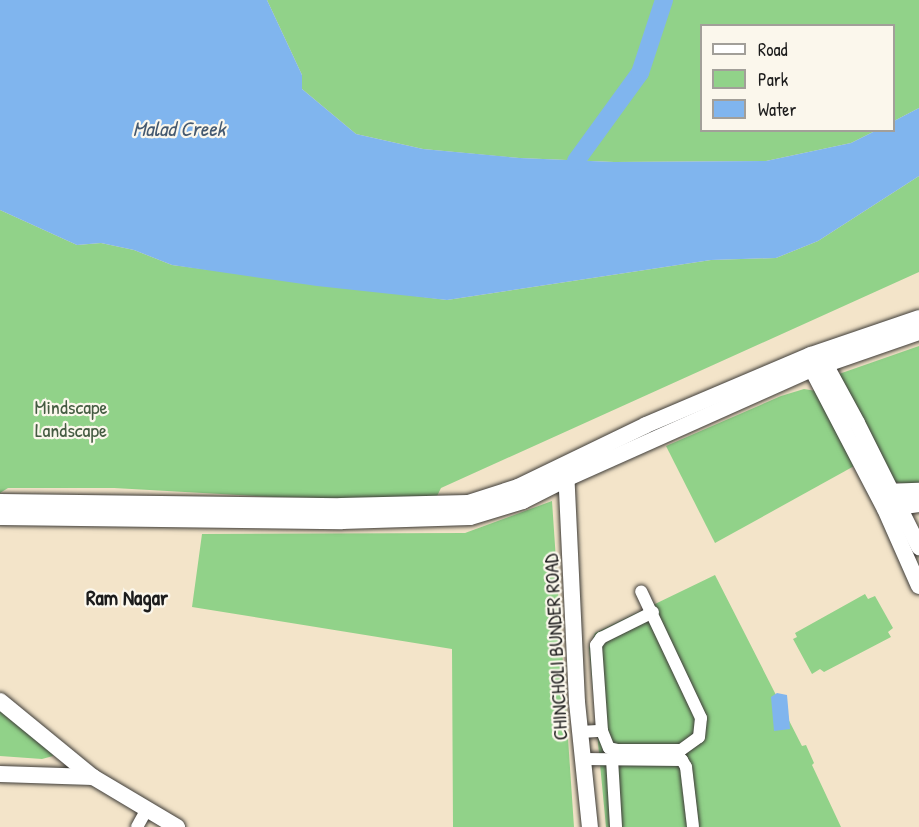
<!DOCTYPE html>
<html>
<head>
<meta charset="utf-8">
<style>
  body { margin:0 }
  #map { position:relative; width:919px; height:827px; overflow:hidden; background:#f3e4c9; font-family:"Patrick Hand",sans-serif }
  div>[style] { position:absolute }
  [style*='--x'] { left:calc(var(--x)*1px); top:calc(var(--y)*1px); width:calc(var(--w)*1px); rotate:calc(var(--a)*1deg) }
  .green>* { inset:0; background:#91d289 }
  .water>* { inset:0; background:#80b5ee }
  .river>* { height:18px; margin:-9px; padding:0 9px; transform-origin:9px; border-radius:9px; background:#80b5ee }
  .roads { filter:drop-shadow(0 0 2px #3c3a36) drop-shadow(0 0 2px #3c3a36) }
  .street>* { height:12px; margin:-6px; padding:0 6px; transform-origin:6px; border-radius:6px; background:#fff }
  .secondary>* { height:16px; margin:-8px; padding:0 8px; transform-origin:8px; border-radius:8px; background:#fff }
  span { translate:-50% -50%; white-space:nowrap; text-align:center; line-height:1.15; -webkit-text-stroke:4.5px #fbf7ec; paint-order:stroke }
  .park-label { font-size:20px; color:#455c42 }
  .street-label { font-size:20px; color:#1c1c1c }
  .water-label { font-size:21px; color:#445970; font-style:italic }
  .neighbourhood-label { font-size:21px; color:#1c1c1c; font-weight:700 }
  .legend { position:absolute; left:700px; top:24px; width:195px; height:108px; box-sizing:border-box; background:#fbf7ec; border:2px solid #a29f99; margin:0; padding:8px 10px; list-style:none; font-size:18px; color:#1c1c1c }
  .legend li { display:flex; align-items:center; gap:12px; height:30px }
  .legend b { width:30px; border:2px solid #a29f99 }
</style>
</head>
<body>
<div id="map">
  <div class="green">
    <i style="clip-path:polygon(267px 0,919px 0,919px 108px,894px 121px,894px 26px,702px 26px,702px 130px,875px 131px,851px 143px,766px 161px,614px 162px,519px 158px,423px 149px,356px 134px,302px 89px,302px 75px)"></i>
    <i style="clip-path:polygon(919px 176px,919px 272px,441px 488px,435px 500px,274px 497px,114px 488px,8px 488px,0 493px,0 210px,77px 245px,101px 243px,134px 250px,172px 265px,447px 300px,711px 260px,776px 258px,818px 241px)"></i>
    <i style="clip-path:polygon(919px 346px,919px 486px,895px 482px,836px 375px)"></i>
    <i style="clip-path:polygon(804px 389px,816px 391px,856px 465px,715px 543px,666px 446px,781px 396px)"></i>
    <i style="clip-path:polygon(552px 501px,574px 827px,453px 827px,452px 649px,192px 607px,202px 534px,465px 533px)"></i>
    <i style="clip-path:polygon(715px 575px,802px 746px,806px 745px,814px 763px,812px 765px,841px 827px,606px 827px,589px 648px,595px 633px)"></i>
    <i style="clip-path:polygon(865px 594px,868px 599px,875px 596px,893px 628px,888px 632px,891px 637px,824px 672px,820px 669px,812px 674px,793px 639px,797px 637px,795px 633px)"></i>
    <i style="clip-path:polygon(0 709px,51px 747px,53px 756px,42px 759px,0 756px)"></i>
  </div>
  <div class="water">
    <i style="clip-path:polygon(0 0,267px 0,302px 75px,302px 89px,356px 134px,423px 149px,520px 158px,614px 162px,766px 161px,851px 143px,875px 131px,894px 130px,894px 121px,919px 108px,919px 176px,818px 241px,776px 258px,711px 260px,447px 300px,317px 286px,172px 265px,134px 250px,101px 243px,77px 245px,0 210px)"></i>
    <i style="clip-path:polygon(777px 693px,787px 695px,790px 729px,774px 731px,771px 697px)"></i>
  </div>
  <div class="river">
    <i style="--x:576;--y:161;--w:109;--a:-54"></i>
    <i style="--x:640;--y:73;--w:77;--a:-71.8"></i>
  </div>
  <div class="roads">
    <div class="street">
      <i style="--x:602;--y:731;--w:86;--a:-94"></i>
      <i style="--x:596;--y:645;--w:9;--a:-54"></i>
      <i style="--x:601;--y:638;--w:58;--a:-26.6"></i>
      <i style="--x:580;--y:732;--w:22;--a:-3"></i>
      <i style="--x:602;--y:731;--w:18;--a:68"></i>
      <i style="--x:609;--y:748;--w:8;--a:14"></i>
      <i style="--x:617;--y:750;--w:64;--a:0"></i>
      <i style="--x:681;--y:750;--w:22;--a:-36"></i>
      <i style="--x:699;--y:737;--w:19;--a:-84"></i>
      <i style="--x:701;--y:718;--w:140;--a:-115.3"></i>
      <i style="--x:583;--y:759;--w:99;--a:0.6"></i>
      <i style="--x:682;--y:760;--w:8;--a:60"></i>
      <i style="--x:686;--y:767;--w:60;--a:83.3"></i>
      <i style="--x:612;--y:759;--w:68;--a:86.6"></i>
      <i style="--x:137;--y:827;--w:18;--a:-61"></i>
    </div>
    <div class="secondary">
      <i style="--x:817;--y:358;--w:10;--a:37"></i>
      <i style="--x:825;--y:364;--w:67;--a:61.5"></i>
      <i style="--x:857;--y:423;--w:139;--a:63.4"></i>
      <i style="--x:811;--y:359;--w:10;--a:84"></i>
      <i style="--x:812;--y:369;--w:158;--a:62.5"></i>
      <i style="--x:885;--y:509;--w:84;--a:66.2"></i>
      <i style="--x:566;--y:469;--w:233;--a:87.3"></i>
      <i style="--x:577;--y:702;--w:126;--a:84.1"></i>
      <i style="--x:884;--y:492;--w:35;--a:-2"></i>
      <i style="--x:0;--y:502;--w:341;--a:0.7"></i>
      <i style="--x:341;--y:506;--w:127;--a:-1.4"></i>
      <i style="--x:468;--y:503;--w:52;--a:-17.7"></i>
      <i style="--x:518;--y:487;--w:142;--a:-25.8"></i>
      <i style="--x:646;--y:425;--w:179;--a:-23"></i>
      <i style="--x:811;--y:355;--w:114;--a:-18.9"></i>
      <i style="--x:890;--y:508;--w:29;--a:-8"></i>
      <i style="--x:0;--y:517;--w:342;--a:0.7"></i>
      <i style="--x:342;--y:521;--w:128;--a:-1.8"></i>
      <i style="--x:470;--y:517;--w:55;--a:-16.8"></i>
      <i style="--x:523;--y:501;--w:51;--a:-27.1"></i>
      <i style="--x:568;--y:478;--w:267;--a:-24.1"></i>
      <i style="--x:812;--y:369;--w:113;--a:-19.1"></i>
      <i style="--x:0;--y:701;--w:120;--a:39.3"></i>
      <i style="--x:93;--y:777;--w:98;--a:30.8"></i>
      <i style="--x:0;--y:774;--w:93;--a:1.8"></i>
    </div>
  </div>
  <div class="park-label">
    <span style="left:71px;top:418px">Mindscape<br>Landscape</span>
  </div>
  <div class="street-label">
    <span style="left:555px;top:647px;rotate:-93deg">CHINCHOLI BUNDER ROAD</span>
  </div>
  <div class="water-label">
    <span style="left:179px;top:129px">Malad Creek</span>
  </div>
  <div class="neighbourhood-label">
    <span style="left:127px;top:598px">Ram Nagar</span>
  </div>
  <ul class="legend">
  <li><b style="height:8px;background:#fff"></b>Road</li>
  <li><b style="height:16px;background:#91d289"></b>Park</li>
  <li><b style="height:16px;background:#80b5ee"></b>Water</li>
  </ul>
</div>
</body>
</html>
